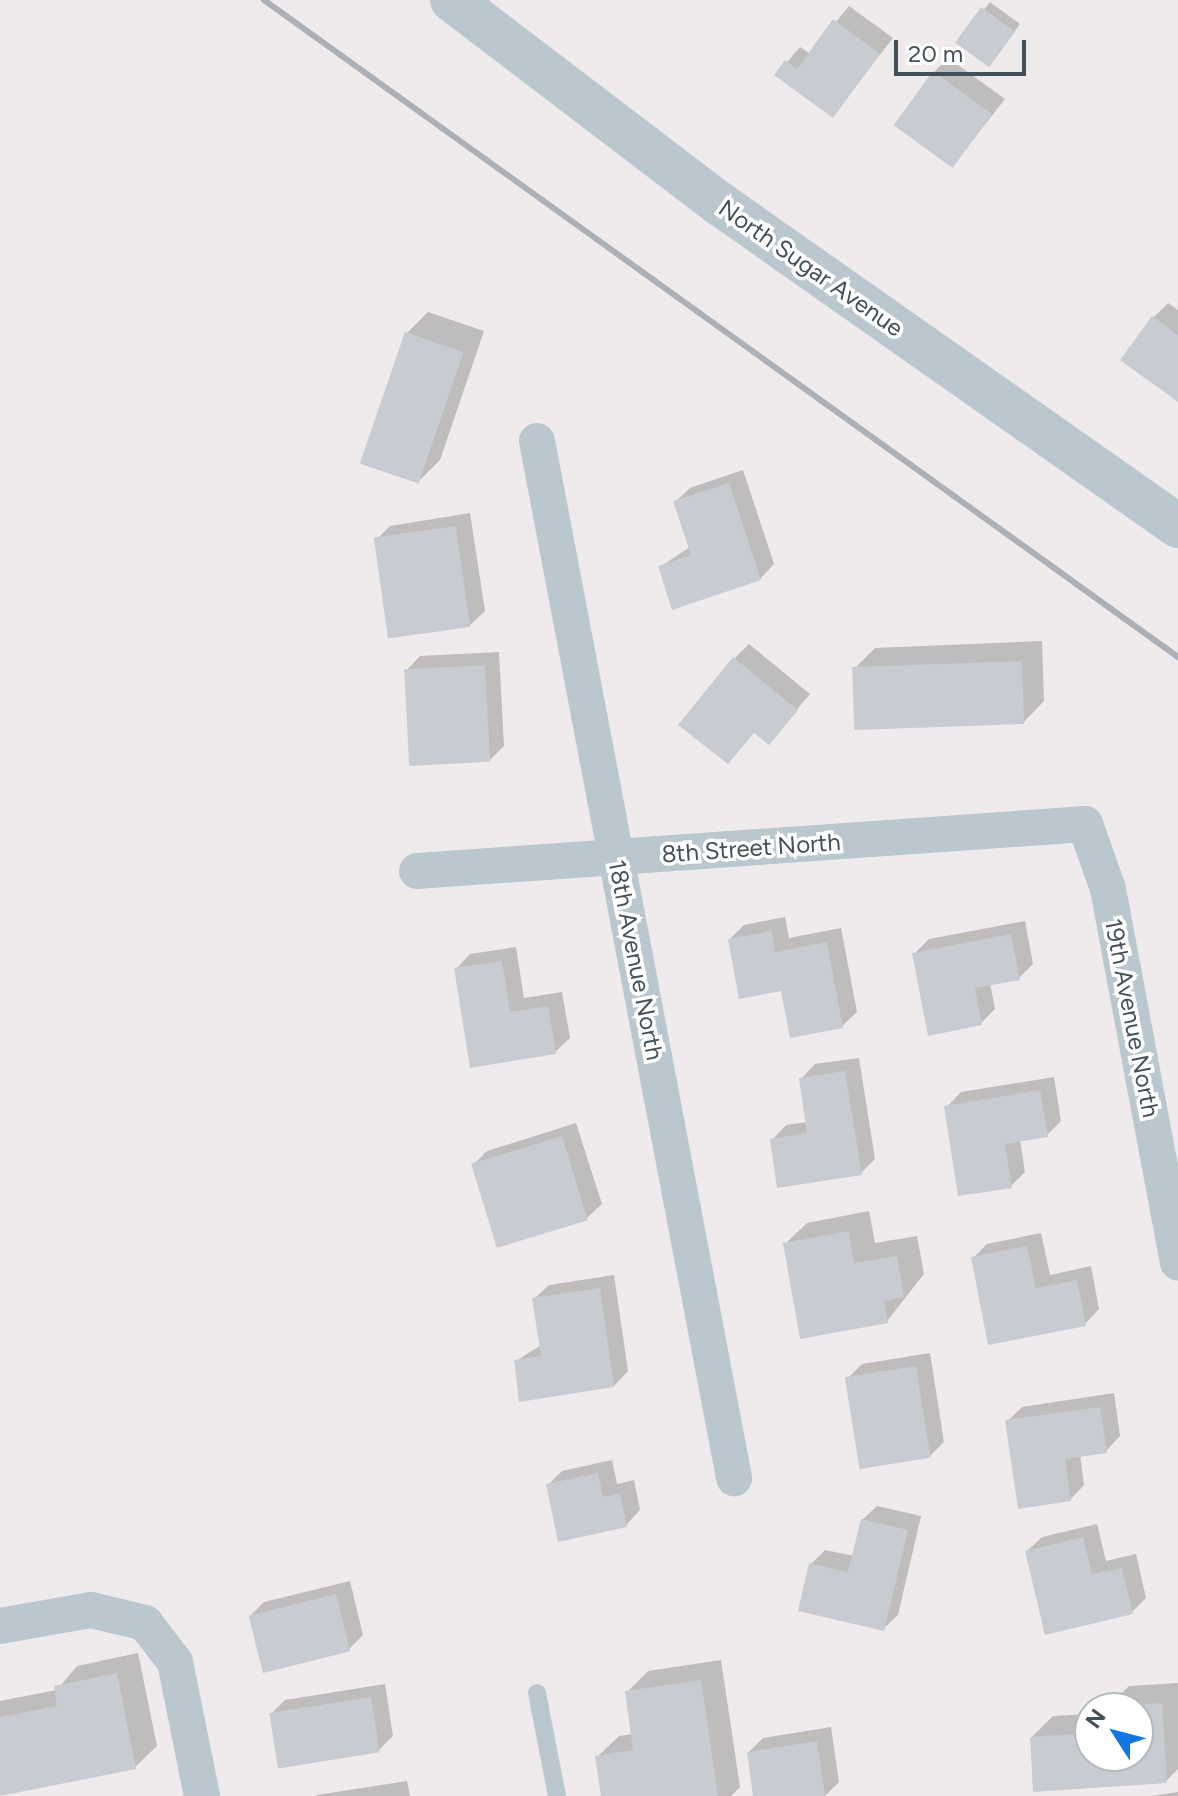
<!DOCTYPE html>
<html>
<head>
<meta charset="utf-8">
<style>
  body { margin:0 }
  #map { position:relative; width:1178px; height:1796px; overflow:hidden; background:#efebec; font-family:Figtree,sans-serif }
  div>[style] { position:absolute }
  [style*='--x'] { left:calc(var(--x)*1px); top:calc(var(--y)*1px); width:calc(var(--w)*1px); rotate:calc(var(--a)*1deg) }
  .shadow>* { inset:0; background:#0003 }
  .building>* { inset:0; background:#c8cbd1; transform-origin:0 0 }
  .service>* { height:18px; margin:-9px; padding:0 9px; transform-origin:9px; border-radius:9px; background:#bbc7cf }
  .minor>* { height:36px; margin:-18px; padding:0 18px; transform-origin:18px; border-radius:18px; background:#bbc7cf }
  .tertiary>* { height:44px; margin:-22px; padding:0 22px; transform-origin:22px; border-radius:22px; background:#bbc7cf }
  .rail>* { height:6px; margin:-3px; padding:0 3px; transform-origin:3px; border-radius:3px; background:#adb1b7 }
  span { translate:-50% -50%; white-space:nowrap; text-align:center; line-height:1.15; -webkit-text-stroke:7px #fff; paint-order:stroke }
  .street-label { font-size:24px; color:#43505a }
  .north { position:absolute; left:1074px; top:1692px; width:80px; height:80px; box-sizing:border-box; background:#fff; border:2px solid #b4b9bd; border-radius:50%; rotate:306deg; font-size:22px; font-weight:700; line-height:32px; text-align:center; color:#43505a }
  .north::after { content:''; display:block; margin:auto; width:28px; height:36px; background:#1178e3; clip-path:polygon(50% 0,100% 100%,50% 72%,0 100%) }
  .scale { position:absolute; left:894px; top:40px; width:132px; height:36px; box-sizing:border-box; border:4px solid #43505a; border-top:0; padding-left:10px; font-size:24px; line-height:28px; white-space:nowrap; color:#43505a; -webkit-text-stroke:6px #fff; paint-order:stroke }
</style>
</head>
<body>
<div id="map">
  <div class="shadow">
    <i style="clip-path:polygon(990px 2px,1020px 24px,995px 58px,958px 43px)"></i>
    <i style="clip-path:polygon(849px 6px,893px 38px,833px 115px,777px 74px,800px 47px,810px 54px)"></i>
    <i style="clip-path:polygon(948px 58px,1005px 99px,953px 165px,934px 72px)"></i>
    <i style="clip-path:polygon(1168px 303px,1178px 310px,1178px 399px,1154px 317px)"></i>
    <i style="clip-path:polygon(428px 312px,484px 331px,440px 460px,419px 481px,407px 333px)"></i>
    <i style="clip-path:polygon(743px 470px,774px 564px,760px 579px,660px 567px,690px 547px,675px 502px,690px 488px)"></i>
    <i style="clip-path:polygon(470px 513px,485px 611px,470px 625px,376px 540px,390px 526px)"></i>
    <i style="clip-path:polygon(1042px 641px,1044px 701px,1023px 723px,854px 669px,875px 648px)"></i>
    <i style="clip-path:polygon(749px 644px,810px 694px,769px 742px,755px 731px,728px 762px,734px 659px)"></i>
    <i style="clip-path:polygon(499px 652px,504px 746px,490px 760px,406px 671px,420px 656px)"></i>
    <i style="clip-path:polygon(785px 917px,789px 938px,841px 928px,857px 1012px,842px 1026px,783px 989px,730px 939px,744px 925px)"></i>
    <i style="clip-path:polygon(1025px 921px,1033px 964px,1019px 978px,990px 983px,995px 1009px,981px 1023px,914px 954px,929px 939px)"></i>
    <i style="clip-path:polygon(516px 947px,524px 998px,562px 992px,570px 1038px,555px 1052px,456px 969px,470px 954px)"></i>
    <i style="clip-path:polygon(859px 1058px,875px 1159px,861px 1173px,772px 1140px,786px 1125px,808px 1122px,801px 1079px,815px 1064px)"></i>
    <i style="clip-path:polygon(1054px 1077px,1061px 1121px,1047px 1135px,1020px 1140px,1025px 1172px,1011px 1186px,947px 1107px,961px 1092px)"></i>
    <i style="clip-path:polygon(576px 1123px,602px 1204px,587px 1218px,473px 1165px,487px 1151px)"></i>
    <i style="clip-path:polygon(869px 1211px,875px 1243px,917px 1236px,924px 1274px,887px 1321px,785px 1244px,807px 1223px)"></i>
    <i style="clip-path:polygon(1041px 1233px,1050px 1275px,1091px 1266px,1099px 1309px,1085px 1324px,973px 1258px,987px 1244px)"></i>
    <i style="clip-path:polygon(614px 1275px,628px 1371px,614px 1386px,516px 1361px,541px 1345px,534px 1299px,549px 1285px)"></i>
    <i style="clip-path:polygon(930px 1353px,944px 1442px,930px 1456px,848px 1378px,862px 1364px)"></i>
    <i style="clip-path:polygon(1114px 1393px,1120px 1436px,1106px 1451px,1080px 1454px,1084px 1485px,1070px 1500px,1008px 1421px,1022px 1407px)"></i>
    <i style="clip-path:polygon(612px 1460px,617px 1484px,634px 1480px,640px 1510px,626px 1525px,548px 1485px,562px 1471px)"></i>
    <i style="clip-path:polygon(877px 1506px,921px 1516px,898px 1615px,883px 1629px,811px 1564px,825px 1550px,854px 1556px,862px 1520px)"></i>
    <i style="clip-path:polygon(1097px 1524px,1106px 1561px,1136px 1554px,1146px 1598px,1132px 1612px,1027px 1551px,1042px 1537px)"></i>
    <i style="clip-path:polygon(350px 1581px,363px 1635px,349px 1649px,250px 1616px,264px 1602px)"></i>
    <i style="clip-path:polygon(138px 1653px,157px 1746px,135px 1767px,0 1794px,0 1701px,57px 1690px,77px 1666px)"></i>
    <i style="clip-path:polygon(721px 1660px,740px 1787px,731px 1796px,603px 1796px,597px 1757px,619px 1736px,633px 1734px,627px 1692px,648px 1671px)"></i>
    <i style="clip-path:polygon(1178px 1683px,1178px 1769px,1166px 1781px,1032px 1737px,1053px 1716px,1090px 1714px,1090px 1756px,1138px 1756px,1138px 1708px,1107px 1707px,1129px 1686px)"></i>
    <i style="clip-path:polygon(385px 1684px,393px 1736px,379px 1750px,271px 1714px,285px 1700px)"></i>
    <i style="clip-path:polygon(831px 1727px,839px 1782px,825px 1796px,755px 1796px,749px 1752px,763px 1738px)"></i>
    <i style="clip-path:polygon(407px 1781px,410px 1796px,316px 1796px,317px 1795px)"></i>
    <i style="clip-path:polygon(1178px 1792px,1178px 1796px,1151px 1796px)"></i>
  </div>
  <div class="building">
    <i style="left:981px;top:7px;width:42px;height:44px;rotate:36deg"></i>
    <i style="clip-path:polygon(833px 19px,880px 54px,833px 118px,774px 75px,785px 60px,797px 69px)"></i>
    <i style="left:933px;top:71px;width:73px;height:67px;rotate:36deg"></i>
    <i style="clip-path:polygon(1152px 316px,1178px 335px,1178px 402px,1120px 360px)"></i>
    <i style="left:405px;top:332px;width:62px;height:139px;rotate:19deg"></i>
    <i style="clip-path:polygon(729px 483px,761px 580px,672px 610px,658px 566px,691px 555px,673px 501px)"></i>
    <i style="left:456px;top:526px;width:102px;height:83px;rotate:82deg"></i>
    <i style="clip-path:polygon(733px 657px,798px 710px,769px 745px,754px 733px,728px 764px,678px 725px)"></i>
    <i style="left:1022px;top:661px;width:63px;height:170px;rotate:88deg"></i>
    <i style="left:485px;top:665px;width:97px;height:81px;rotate:87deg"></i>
    <i style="clip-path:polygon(772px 931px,775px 952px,827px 942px,843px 1028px,790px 1038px,781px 991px,739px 999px,728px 939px)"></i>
    <i style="clip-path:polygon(1011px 934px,1020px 980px,975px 988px,982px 1025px,928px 1036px,912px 953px)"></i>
    <i style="clip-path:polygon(502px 961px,510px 1012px,548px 1006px,556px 1054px,470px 1068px,454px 968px)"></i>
    <i style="clip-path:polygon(845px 1071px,862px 1175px,777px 1188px,770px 1139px,807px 1133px,799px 1078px)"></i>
    <i style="clip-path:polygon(1040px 1090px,1048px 1137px,1005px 1144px,1012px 1188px,958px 1196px,944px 1106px)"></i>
    <i style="left:562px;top:1136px;width:88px;height:95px;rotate:73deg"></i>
    <i style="clip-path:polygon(849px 1231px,854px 1263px,897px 1256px,904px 1297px,884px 1301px,888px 1323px,800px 1339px,783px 1243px)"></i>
    <i style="clip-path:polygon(1027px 1246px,1036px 1288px,1077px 1280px,1086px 1326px,988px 1345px,971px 1257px)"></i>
    <i style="clip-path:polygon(600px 1288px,614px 1387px,519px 1402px,514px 1360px,541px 1356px,532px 1298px)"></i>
    <i style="left:916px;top:1366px;width:93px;height:72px;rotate:81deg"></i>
    <i style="clip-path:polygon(1100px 1407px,1107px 1453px,1065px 1459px,1071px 1501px,1018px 1509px,1005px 1420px)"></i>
    <i style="clip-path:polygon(598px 1473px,603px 1497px,620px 1493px,627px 1527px,558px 1542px,546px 1484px)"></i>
    <i style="clip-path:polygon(861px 1519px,908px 1530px,884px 1631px,798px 1611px,809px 1563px,848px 1572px)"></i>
    <i style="clip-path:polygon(1083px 1537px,1092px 1574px,1122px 1568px,1133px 1614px,1045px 1635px,1025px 1551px)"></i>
    <i style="left:336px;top:1594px;width:59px;height:90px;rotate:76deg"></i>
    <i style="clip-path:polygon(117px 1673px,136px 1769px,0 1796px,0 1717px,57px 1706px,54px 1686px)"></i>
    <i style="clip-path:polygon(701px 1680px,718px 1796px,601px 1796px,595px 1756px,633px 1750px,625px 1691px)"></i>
    <i style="left:371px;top:1697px;width:56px;height:103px;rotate:81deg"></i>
    <i style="clip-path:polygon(1162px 1703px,1167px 1783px,1033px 1792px,1030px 1737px,1090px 1733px,1090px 1756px,1138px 1756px,1138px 1708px,1114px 1706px)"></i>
    <i style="clip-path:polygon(817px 1741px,825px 1796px,753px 1796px,747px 1752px)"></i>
  </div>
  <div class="service">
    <i style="--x:537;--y:1693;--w:105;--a:79"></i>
  </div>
  <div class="minor">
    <i style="--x:537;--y:441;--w:1056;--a:79.24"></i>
    <i style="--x:417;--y:871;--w:670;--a:-4.02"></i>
    <i style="--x:1085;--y:824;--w:69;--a:70.5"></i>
    <i style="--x:1108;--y:889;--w:380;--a:79.4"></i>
    <i style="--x:0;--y:1626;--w:92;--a:-10"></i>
    <i style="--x:91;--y:1610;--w:56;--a:13.5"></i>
    <i style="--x:145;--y:1623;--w:49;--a:52.4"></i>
    <i style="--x:175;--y:1662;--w:137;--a:78.6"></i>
  </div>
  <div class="tertiary">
    <i style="--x:452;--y:0;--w:337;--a:37.3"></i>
    <i style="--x:720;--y:204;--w:560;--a:35.11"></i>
  </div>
  <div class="rail">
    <i style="--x:264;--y:0;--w:1126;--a:35.71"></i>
  </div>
  <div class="street-label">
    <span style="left:811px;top:268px;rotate:35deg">North Sugar Avenue</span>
    <span style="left:751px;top:848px;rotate:-4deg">8th Street North</span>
    <span style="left:636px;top:960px;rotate:79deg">18th Avenue North</span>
    <span style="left:1132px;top:1018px;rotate:79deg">19th Avenue North</span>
  </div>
  <div class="north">N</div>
  <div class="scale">20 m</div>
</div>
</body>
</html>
